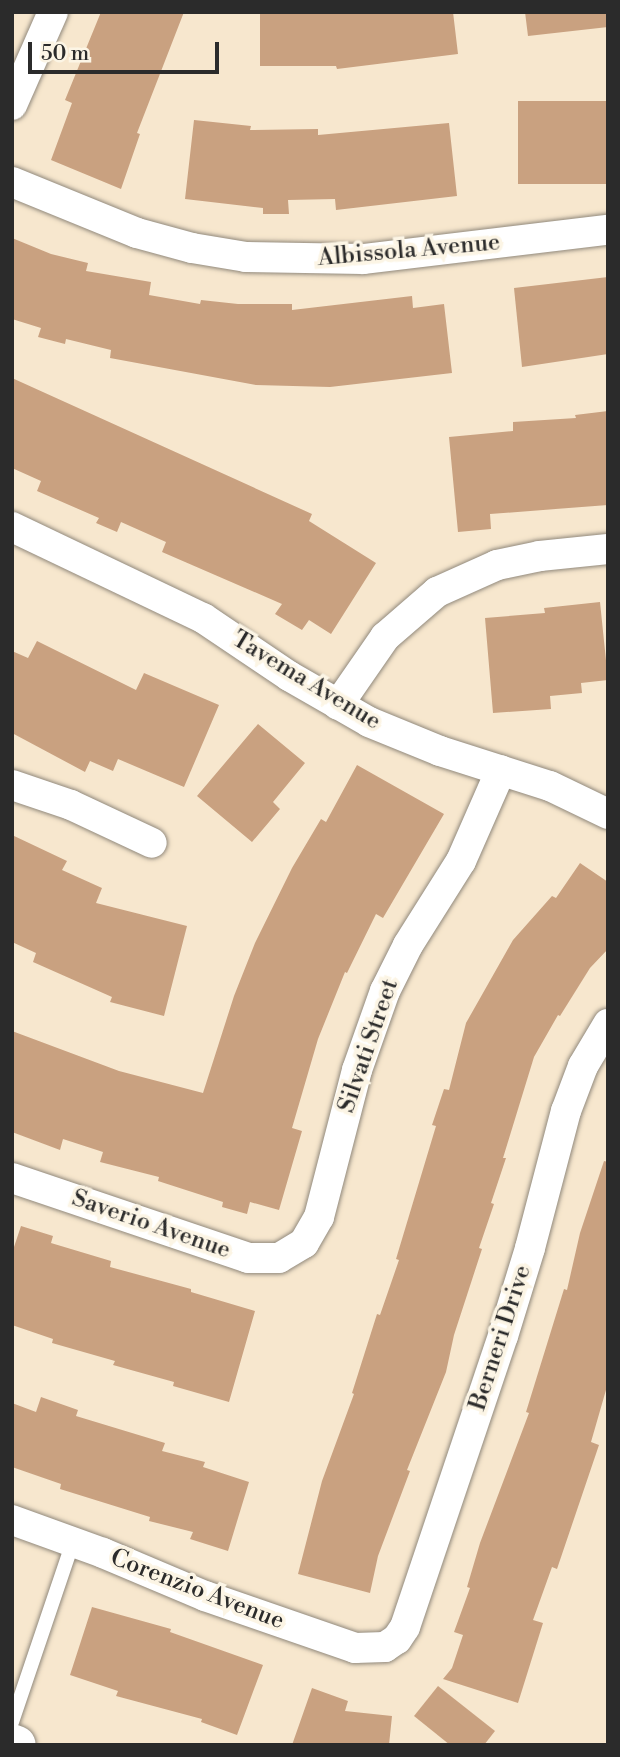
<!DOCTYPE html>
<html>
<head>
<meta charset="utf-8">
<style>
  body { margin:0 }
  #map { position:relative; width:620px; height:1757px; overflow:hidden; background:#f7e7ce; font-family:"Libre Bodoni",serif }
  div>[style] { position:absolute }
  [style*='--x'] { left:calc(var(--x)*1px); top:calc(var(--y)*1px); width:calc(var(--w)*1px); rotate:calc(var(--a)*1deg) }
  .building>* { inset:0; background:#c9a180; transform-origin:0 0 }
  .roads { filter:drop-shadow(0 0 2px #91897c) drop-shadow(0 0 2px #91897c) }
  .lane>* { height:14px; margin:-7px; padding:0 7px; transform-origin:7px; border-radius:7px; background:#fff }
  .street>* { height:30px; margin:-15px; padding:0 15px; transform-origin:15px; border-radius:15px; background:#fff }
  .secondary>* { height:38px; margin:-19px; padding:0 19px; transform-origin:19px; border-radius:19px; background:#fff }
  span { translate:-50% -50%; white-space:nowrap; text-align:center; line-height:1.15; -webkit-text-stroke:7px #fcf5e5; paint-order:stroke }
  .street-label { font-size:24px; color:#2b2b2b }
  .frame { position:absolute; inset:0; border:14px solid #2b2b2b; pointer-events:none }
  .scale { position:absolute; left:28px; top:42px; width:191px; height:32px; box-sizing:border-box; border:4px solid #2b2b2b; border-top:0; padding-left:9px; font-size:21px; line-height:24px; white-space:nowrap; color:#2b2b2b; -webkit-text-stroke:5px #fcf5e5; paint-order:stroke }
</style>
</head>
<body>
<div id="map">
  <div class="building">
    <i style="clip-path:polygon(101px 12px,184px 12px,137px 133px,140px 134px,121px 189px,51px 160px,72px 103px,65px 100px)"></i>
    <i style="clip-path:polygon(260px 12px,453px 12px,458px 54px,337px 69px,336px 66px,260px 66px)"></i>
    <i style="clip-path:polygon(525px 12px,608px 12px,608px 27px,528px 36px)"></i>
    <i style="left:608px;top:101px;width:83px;height:90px;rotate:90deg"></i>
    <i style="clip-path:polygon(194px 120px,251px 126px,250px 130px,318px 129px,318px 135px,449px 123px,457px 196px,336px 210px,335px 199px,288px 200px,289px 214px,263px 214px,263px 208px,185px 199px)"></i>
    <i style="clip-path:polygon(12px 238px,51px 254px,88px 263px,86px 271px,151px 282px,149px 295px,200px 304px,201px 300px,238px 304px,292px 304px,292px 310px,412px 296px,413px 308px,444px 304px,452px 373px,330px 387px,256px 385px,110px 358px,111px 350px,66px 339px,65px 344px,38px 337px,41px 328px,12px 319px)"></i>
    <i style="clip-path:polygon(608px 277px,608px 354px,522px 367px,514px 288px)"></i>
    <i style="clip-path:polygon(12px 378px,312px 514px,309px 521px,376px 563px,331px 634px,309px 620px,302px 630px,275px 614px,282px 604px,162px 552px,166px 542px,121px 522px,117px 532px,96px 523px,99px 518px,37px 491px,41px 481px,12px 468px)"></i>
    <i style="clip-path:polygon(608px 411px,608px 505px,490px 514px,491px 529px,458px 532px,449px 437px,513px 431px,513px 422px,576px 418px,575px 415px)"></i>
    <i style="clip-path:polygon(600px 602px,608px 680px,581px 683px,582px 693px,550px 696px,551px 709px,493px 713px,485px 618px,545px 613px,544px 608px)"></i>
    <i style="clip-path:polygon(37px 641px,136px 690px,144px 673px,219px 705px,184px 787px,118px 759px,113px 771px,90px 761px,85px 772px,12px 733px,12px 651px,28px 658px)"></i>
    <i style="clip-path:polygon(258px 724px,305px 763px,273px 802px,280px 809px,252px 842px,197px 796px)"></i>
    <i style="clip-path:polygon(357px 765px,444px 814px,383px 918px,376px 914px,347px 973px,345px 972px,318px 1039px,292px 1128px,302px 1131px,279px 1210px,250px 1202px,247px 1214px,222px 1207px,223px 1202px,158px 1181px,159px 1177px,100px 1162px,103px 1152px,63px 1139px,60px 1150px,12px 1132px,12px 1031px,119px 1071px,203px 1093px,234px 996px,255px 943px,292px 868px,321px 819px,326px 822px)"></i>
    <i style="clip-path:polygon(12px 835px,67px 861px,62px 870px,102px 888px,96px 903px,187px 926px,164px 1016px,110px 1002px,112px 997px,33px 962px,36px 953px,12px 942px)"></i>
    <i style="clip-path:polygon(580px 863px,608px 882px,608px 949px,590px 968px,560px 1016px,558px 1015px,534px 1057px,503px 1158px,506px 1158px,491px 1203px,494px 1204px,479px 1248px,482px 1249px,454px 1335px,446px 1372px,407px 1470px,410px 1471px,378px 1556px,370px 1593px,298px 1574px,322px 1481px,354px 1394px,352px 1393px,377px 1314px,380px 1315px,399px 1260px,396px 1259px,436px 1126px,432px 1125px,444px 1089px,449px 1090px,466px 1023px,513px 940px,552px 896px,556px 898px)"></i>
    <i style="clip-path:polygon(604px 1161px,608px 1162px,608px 1383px,591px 1442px,599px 1445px,557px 1569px,552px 1567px,533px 1620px,543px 1623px,518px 1703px,443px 1679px,452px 1668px,463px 1635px,454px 1632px,470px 1588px,467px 1587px,480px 1543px,529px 1413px,526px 1412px,564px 1289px,567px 1290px,580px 1233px)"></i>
    <i style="clip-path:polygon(21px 1226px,53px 1236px,51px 1243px,111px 1261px,110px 1267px,191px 1289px,191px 1292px,255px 1311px,229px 1402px,173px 1386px,174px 1382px,113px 1365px,115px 1361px,52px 1343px,53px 1339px,12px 1325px,12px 1253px)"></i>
    <i style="clip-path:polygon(41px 1397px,78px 1410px,76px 1416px,165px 1443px,162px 1451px,205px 1462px,203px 1467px,249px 1482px,228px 1551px,190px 1539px,193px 1532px,149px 1521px,150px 1517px,60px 1489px,61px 1484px,12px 1467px,12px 1403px,36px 1412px)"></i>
    <i style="clip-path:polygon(92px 1607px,171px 1629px,170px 1632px,263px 1665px,237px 1735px,201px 1722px,202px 1719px,116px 1696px,118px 1691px,70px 1675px)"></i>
    <i style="clip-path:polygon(438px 1686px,495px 1731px,484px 1745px,450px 1745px,414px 1716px)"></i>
    <i style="clip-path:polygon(312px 1688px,348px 1701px,345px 1711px,392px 1716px,389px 1745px,292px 1745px)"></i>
  </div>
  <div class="roads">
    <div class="lane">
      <i style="--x:12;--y:1722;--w:190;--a:-71.3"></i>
    </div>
    <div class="street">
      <i style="--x:12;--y:105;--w:102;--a:-66.2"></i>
      <i style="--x:12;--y:182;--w:135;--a:22.2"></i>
      <i style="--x:137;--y:233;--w:57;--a:15.3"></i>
      <i style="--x:192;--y:248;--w:55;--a:9.5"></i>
      <i style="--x:246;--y:257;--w:117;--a:1"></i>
      <i style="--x:363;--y:259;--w:247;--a:-6.8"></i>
      <i style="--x:12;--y:527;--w:212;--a:25.5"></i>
      <i style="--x:203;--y:618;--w:104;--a:34"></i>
      <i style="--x:289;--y:676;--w:92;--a:29.9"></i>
      <i style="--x:369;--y:722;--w:77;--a:22.2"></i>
      <i style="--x:440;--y:751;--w:115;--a:17.7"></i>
      <i style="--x:550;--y:786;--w:64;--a:25.8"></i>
      <i style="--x:338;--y:705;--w:83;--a:-55.3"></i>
      <i style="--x:385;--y:637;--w:69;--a:-40.9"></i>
      <i style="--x:437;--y:592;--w:66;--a:-24.2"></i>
      <i style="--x:497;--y:565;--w:44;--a:-11.8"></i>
      <i style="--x:540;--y:556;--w:68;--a:-5.9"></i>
      <i style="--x:12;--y:785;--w:62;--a:18.7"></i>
      <i style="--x:71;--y:805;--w:89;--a:25.1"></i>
      <i style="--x:12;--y:1178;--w:249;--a:18.7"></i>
      <i style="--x:248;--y:1258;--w:31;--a:0"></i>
      <i style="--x:279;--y:1258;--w:29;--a:-31"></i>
      <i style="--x:304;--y:1243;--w:30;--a:-60"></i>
      <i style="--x:319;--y:1217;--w:152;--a:-75.5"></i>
      <i style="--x:357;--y:1070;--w:84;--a:-70.5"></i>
      <i style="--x:385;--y:991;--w:51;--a:-63.4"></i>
      <i style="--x:408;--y:945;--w:99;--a:-57.8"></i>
      <i style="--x:461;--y:861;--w:99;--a:-66.3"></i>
      <i style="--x:12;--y:1520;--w:97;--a:19.9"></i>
      <i style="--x:103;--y:1553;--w:111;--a:22.9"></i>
      <i style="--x:205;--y:1596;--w:159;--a:19.1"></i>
      <i style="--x:355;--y:1648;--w:30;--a:-2"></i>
      <i style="--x:385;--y:1647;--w:14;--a:-34"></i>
      <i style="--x:397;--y:1639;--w:14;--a:-56"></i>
      <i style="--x:405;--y:1627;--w:307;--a:-71.4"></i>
      <i style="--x:503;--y:1336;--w:92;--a:-72.9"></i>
      <i style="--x:530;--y:1248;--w:142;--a:-75.3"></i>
      <i style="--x:566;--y:1111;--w:48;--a:-69.3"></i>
      <i style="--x:583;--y:1066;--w:49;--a:-59.2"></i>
    </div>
    <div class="secondary">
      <i style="--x:12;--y:1743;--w:5;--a:22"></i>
    </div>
  </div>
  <div class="street-label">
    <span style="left:409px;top:251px;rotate:-5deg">Albissola Avenue</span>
    <span style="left:306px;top:681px;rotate:31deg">Tavema Avenue</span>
    <span style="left:369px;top:1046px;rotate:-71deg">Silvati Street</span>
    <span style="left:151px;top:1225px;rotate:19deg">Saverio Avenue</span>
    <span style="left:501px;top:1338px;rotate:-72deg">Berneri Drive</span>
    <span style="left:197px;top:1590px;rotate:21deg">Corenzio Avenue</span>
  </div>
  <div class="frame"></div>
  <div class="scale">50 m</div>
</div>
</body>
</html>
